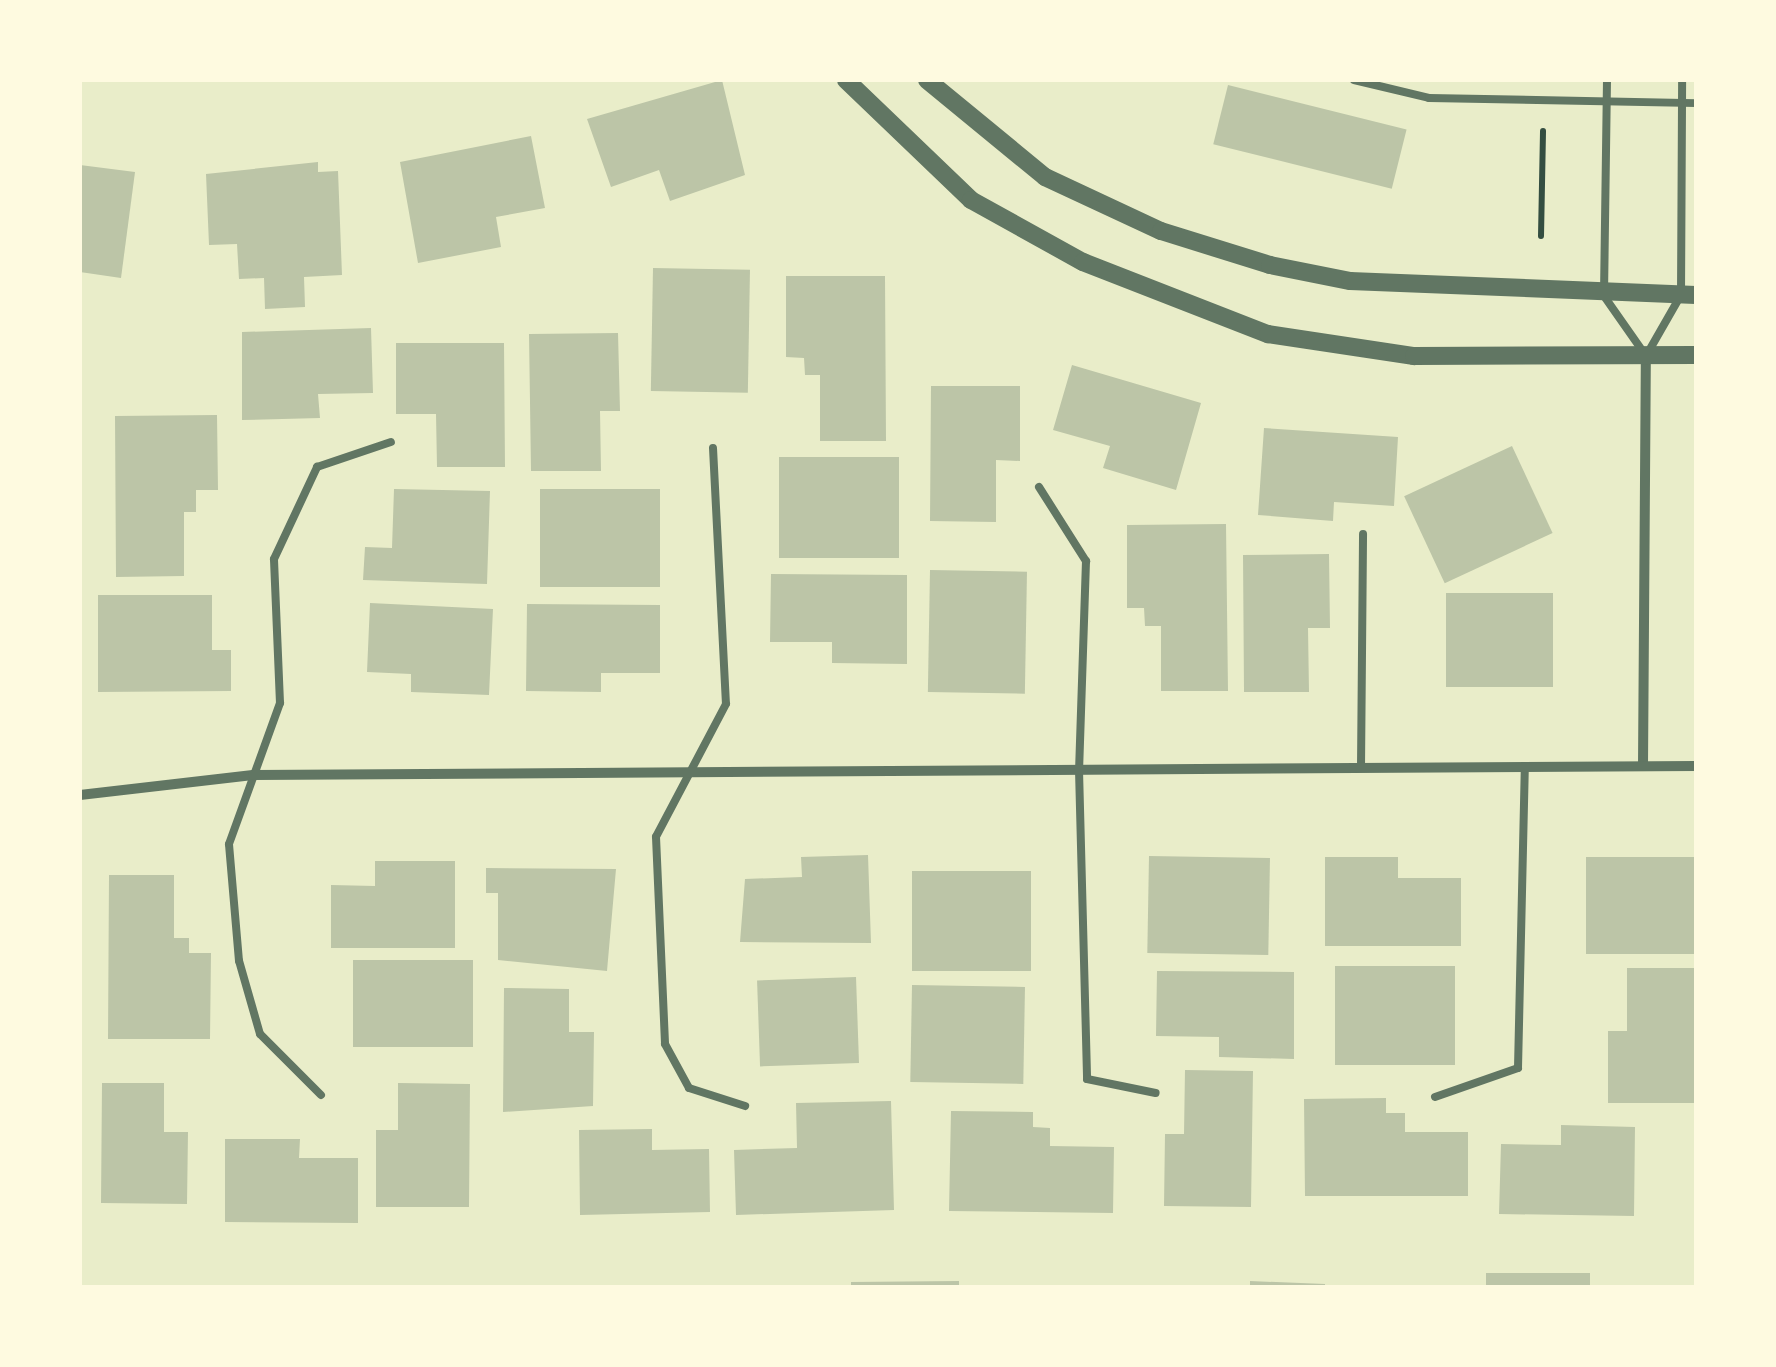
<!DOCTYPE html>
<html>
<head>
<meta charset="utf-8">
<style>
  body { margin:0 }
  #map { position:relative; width:1776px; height:1367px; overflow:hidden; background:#e9edc9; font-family:"Exo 2",sans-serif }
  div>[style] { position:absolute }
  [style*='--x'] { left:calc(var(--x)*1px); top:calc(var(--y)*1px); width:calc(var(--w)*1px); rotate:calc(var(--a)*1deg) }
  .building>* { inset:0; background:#bcc5a7; transform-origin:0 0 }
  .path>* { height:6px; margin:-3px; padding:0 3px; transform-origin:3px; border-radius:3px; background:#344e41 }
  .service>* { height:8px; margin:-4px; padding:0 4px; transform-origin:4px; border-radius:4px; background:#617663 }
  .minor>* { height:10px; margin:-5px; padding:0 5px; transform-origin:5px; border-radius:5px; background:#617663 }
  .tertiary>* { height:18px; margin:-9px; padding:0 9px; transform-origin:9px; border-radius:9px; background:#617663 }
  span { translate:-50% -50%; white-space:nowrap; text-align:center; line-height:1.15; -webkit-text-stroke:10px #fefae0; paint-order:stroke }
  .frame { position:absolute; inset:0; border:82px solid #fefae0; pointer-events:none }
</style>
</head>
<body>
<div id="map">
  <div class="building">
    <i style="clip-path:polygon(722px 80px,745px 175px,670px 201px,659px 170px,611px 187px,587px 119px)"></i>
    <i style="left:1228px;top:85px;width:184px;height:61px;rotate:14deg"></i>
    <i style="clip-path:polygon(531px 136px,545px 208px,496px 217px,501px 247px,418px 263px,400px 162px)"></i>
    <i style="clip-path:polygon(318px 162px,318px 172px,338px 171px,342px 275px,304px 277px,305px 307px,265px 309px,264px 278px,239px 279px,237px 244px,209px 245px,206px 174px)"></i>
    <i style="clip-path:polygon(80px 165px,135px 172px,121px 278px,80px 272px)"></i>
    <i style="left:653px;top:268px;width:97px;height:123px;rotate:1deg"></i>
    <i style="clip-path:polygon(786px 276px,885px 276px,886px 441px,820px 441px,820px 375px,805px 375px,804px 358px,786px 357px)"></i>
    <i style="clip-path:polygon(371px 328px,373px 393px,318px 394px,320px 418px,242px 420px,242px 332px)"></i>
    <i style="clip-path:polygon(618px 333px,620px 411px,600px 411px,601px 471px,531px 471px,529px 334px)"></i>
    <i style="clip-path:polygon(396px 343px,504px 343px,505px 467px,437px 467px,436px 414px,396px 414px)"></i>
    <i style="clip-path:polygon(1072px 365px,1201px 403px,1176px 490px,1103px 468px,1110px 446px,1053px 430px)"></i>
    <i style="clip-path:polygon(931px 386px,1020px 386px,1020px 461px,996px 460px,996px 522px,930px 521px)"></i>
    <i style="clip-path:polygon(217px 415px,218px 490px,196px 490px,196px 512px,184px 512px,184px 576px,116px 577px,115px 416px)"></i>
    <i style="clip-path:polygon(1264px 428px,1398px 437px,1394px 506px,1334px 502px,1333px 521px,1258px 515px)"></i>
    <i style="left:1512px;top:446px;width:96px;height:119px;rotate:65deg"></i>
    <i style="left:779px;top:457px;width:120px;height:101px"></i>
    <i style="clip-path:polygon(394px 489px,490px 491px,487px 584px,363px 580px,365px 547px,392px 548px)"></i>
    <i style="left:540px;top:489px;width:120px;height:98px"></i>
    <i style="clip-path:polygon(1226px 524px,1228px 691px,1161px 691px,1161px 626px,1145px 626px,1144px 608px,1127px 608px,1127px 525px)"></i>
    <i style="clip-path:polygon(1329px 554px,1330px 628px,1308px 628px,1309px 692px,1244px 692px,1243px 555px)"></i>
    <i style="left:930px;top:570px;width:97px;height:122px;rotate:1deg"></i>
    <i style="clip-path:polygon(771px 574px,907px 575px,907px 664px,832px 663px,832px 642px,770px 642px)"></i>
    <i style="left:1446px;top:593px;width:107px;height:94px"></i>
    <i style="clip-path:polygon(98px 595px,212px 595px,212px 650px,231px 650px,231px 691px,98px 692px)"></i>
    <i style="clip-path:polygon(370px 603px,493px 609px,489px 695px,411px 692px,411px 674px,367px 672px)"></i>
    <i style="clip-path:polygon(527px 604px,660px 605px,660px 673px,601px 673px,601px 692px,526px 691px)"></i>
    <i style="clip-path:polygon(868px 855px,871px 943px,740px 942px,745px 879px,802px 877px,801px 857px)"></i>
    <i style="left:1149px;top:856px;width:121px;height:97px;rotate:1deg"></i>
    <i style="clip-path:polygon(1325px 857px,1398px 857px,1398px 878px,1461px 878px,1461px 946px,1325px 946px)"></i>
    <i style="left:1586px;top:857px;width:110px;height:97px"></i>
    <i style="clip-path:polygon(375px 861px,455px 861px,455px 948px,331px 948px,331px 885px,375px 886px)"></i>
    <i style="clip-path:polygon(486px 868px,616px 869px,607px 971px,498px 960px,498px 893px,486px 893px)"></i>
    <i style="left:912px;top:871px;width:119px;height:100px"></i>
    <i style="clip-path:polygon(109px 875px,174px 875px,174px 938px,189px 938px,189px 953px,211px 953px,210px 1039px,108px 1039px)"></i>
    <i style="left:353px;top:960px;width:120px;height:87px"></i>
    <i style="left:1335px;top:966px;width:120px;height:99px"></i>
    <i style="clip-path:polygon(1627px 968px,1695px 968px,1695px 1103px,1608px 1103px,1608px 1031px,1627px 1031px)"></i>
    <i style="clip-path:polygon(1157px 971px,1294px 972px,1294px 1059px,1219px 1057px,1219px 1037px,1156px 1036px)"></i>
    <i style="left:856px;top:977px;width:86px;height:99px;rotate:88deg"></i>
    <i style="left:912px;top:985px;width:113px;height:97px;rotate:1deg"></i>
    <i style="clip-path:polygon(504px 988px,569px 989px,569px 1032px,594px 1032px,593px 1106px,503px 1112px)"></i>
    <i style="clip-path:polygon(1185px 1070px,1253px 1071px,1251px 1207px,1164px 1206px,1165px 1134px,1184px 1134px)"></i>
    <i style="clip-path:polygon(102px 1083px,164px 1083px,164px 1132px,188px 1132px,187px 1204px,101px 1203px)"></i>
    <i style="clip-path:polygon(398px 1083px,470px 1084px,469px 1207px,376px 1207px,376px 1130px,398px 1130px)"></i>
    <i style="clip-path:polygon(1386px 1098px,1386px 1113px,1405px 1113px,1405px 1132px,1468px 1132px,1468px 1196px,1305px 1196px,1304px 1099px)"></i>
    <i style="clip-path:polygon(891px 1101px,894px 1210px,736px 1215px,734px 1150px,797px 1148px,796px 1103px)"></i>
    <i style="clip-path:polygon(951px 1111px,1033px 1112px,1033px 1127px,1050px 1128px,1050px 1146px,1114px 1147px,1113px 1213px,949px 1211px)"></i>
    <i style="clip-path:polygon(1561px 1125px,1635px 1127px,1634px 1216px,1499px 1214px,1501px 1144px,1561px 1145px)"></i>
    <i style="clip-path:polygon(652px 1129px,652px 1150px,709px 1149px,710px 1212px,580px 1215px,579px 1130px)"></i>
    <i style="clip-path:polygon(225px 1139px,300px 1139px,299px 1158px,358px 1158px,358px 1223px,225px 1222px)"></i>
    <i style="left:1486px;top:1273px;width:104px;height:14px"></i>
    <i style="clip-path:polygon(959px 1281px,959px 1287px,851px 1287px,851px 1282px)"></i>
    <i style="clip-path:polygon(1250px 1281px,1325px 1284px,1325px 1287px,1250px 1287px)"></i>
  </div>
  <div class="path">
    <i style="--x:1541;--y:236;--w:105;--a:-88.9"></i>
  </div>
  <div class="service">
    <i style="--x:1354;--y:80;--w:77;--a:13.5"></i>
    <i style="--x:1429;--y:98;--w:267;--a:1.1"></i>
    <i style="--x:1607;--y:80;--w:216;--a:90.8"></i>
    <i style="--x:1604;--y:296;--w:73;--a:55"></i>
    <i style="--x:1646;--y:356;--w:70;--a:-60.2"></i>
    <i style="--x:1681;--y:295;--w:215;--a:-89.7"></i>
    <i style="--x:713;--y:448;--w:256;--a:87.1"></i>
    <i style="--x:726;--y:704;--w:150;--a:117.8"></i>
    <i style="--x:656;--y:837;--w:207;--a:87.5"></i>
    <i style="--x:665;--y:1044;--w:50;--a:61.4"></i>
    <i style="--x:689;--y:1088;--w:59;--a:17.8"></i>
    <i style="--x:1039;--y:487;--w:88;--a:57.6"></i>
    <i style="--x:1086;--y:561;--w:209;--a:91.9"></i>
    <i style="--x:1079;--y:770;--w:309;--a:88.5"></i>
    <i style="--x:1087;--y:1079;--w:70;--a:11.5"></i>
    <i style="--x:1361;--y:768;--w:234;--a:-89.5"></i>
    <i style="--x:321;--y:1095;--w:86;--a:-135"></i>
    <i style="--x:260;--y:1034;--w:76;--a:-106"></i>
    <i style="--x:239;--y:961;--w:117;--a:-94.9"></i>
    <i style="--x:229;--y:844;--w:150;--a:-70.1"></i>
    <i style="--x:280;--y:703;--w:144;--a:-92.4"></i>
    <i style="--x:274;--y:559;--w:102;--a:-64.9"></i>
    <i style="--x:317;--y:467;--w:78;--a:-18.7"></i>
    <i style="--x:1435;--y:1097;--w:88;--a:-19.3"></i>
    <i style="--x:1518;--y:1068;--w:301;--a:-88.7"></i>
  </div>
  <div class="minor">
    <i style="--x:1643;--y:766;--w:410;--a:-89.6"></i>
    <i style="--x:80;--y:795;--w:174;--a:-6.6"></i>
    <i style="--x:253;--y:775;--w:1443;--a:-0.36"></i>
  </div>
  <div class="tertiary">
    <i style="--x:846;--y:80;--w:173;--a:43.8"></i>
    <i style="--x:971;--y:200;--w:128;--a:29"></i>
    <i style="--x:1083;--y:262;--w:199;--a:21.3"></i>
    <i style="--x:1268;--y:334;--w:148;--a:8.6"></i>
    <i style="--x:1414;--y:356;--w:282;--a:-0.2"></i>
    <i style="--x:927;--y:80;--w:153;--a:39.4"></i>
    <i style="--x:1045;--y:177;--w:128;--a:25"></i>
    <i style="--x:1161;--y:231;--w:114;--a:17.3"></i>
    <i style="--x:1270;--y:265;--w:82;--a:11.3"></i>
    <i style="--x:1350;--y:281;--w:346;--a:2.3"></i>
  </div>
  <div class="frame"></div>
</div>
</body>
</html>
